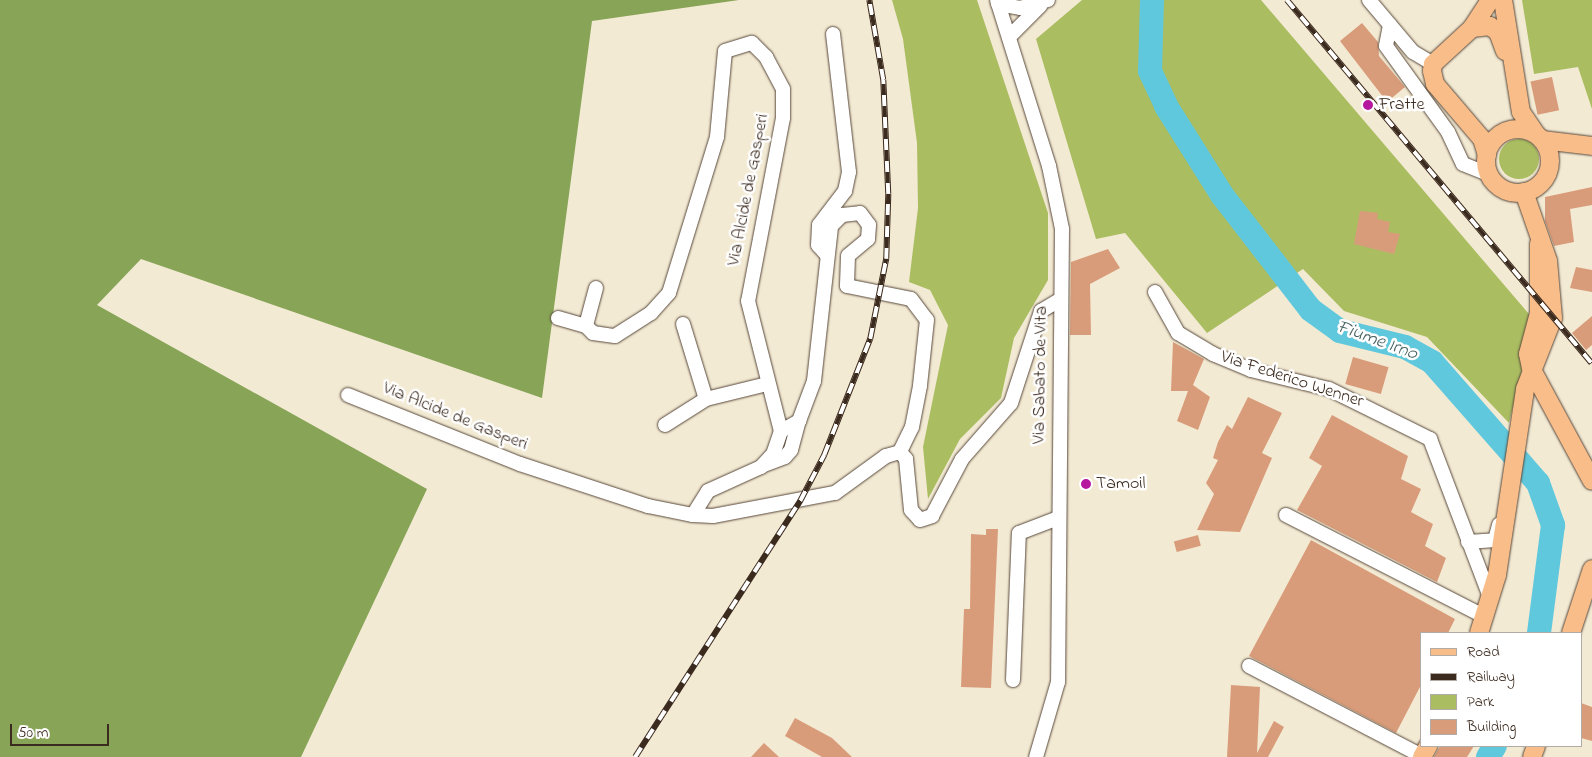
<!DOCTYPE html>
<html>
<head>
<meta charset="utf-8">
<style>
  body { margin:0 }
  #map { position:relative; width:1592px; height:757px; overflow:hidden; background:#f3ead4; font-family:"Indie Flower",sans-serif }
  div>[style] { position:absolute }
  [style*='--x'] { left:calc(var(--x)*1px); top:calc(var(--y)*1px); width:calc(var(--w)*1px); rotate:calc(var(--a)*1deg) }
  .green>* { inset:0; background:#aabd61 }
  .round { border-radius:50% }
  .forest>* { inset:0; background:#87a457 }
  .river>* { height:24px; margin:-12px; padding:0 12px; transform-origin:12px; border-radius:12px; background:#60c8dd }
  .building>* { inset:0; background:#d99c7a; transform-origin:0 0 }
  .roads { filter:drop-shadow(0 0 1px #574739) drop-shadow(0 0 1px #574739) }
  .minor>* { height:14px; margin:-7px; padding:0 7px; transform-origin:7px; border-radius:7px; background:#fff }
  .major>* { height:18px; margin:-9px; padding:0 9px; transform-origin:9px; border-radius:9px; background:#f9bd89 }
  .major>.ring { margin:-9px; padding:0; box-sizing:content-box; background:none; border:18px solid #f9bd89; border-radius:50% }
  .rail>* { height:5.5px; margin-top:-2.75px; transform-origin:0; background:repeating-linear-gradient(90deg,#fff 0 11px,#3b2a1e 0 22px); box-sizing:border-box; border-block:1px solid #3b2a1e }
  .dots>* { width:14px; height:14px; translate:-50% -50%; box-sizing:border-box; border:2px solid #fff; border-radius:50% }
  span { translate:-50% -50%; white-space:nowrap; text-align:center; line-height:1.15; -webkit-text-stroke:5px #fff; paint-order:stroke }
  .poi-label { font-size:18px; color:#3b2a1e }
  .left { translate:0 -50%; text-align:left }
  .street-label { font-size:18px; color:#3b2a1e }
  .water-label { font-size:19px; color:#486161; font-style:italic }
  .legend { position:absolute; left:1420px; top:632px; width:162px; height:115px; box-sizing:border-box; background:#fff; border:1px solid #b1aaa5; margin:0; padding:6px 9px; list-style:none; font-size:15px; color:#3b2a1e }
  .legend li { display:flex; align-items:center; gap:10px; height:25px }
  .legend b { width:25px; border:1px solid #b1aaa5 }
  .scale { position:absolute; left:10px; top:724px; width:99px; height:22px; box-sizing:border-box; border:2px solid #3b2a1e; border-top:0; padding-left:6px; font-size:15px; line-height:18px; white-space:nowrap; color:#3b2a1e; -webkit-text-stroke:4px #fff; paint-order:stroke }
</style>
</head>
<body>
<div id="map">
  <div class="green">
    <i style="clip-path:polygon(892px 0,977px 0,1048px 213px,1048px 280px,1014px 338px,1001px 398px,960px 439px,928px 499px,923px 447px,948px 325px,930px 290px,909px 282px,918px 208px,917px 143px,903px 39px)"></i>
    <i style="clip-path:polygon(1082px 0,1261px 0,1534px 320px,1509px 423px,1427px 337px,1344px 311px,1303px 269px,1207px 333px,1125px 233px,1096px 239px,1036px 39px)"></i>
    <i style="clip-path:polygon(1522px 0,1592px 0,1592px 109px,1578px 67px,1534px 74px)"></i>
    <i class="round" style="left:1499px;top:139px;width:40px;height:40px"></i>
  </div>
  <div class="forest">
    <i style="clip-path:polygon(0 0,739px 0,592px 21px,542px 398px,141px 259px,97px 305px,427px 489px,301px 757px,0 757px)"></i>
  </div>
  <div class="river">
    <i style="--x:1152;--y:0;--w:71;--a:91.6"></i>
    <i style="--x:1150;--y:71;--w:38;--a:65"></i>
    <i style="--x:1166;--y:106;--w:105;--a:57.8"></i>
    <i style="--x:1222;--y:195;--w:145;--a:52.3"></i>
    <i style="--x:1311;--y:310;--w:36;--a:36"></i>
    <i style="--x:1340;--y:331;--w:67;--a:13.8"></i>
    <i style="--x:1405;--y:347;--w:31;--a:29"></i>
    <i style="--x:1432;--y:362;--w:161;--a:48.8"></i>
    <i style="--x:1538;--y:483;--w:45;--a:70.3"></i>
    <i style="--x:1553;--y:525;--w:109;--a:97.4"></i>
    <i style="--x:1488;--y:757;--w:13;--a:-58"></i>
  </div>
  <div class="building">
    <i style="clip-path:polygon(1362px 23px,1378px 42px,1379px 56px,1405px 87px,1387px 102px,1340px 41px)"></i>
    <i style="left:1552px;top:77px;width:34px;height:22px;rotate:78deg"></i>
    <i style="clip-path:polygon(1592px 187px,1592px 205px,1570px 209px,1574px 242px,1554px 246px,1545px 221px,1545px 197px)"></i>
    <i style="clip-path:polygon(1360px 211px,1378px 213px,1377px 219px,1390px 222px,1388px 232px,1400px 234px,1394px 254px,1354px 244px)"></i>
    <i style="clip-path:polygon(1108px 249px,1120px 268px,1090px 284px,1091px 335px,1070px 335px,1071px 262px)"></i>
    <i style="clip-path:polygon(1576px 267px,1592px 270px,1592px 292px,1570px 288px)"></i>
    <i style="clip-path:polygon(1592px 316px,1592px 345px,1586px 350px,1572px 333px)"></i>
    <i style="clip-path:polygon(1173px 342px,1204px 359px,1193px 385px,1210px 397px,1198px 430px,1177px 421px,1188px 391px,1171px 391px)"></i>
    <i style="left:1353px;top:357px;width:37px;height:28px;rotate:16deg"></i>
    <i style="clip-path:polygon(1248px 397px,1282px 413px,1262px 453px,1272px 458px,1240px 532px,1197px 530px,1214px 494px,1206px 483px,1218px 460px,1213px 458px,1218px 442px,1227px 425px,1232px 429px)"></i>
    <i style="clip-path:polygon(1332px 415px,1408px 456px,1401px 479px,1421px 489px,1411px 512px,1433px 524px,1425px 546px,1446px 558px,1437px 582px,1297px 510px,1322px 466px,1309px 458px)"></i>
    <i style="clip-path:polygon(986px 529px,998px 529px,991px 688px,961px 687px,964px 609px,970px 609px,971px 534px,986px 535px)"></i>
    <i style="left:1198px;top:535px;width:11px;height:25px;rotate:75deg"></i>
    <i style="clip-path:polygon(1311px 540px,1455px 619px,1448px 633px,1421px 633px,1421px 685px,1396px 733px,1249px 656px)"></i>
    <i style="clip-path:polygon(1231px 685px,1260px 687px,1257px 753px,1274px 721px,1284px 727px,1268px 757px,1227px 757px)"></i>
    <i style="clip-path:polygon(1581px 703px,1592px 707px,1592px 741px,1581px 738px)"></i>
    <i style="clip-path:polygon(795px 718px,832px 738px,852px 757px,822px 757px,785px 736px)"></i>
    <i style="clip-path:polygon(764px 743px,779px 757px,751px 757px)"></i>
    <i style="clip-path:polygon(1440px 746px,1474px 746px,1467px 757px,1434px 757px)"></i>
  </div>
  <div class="roads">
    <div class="minor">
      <i style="--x:997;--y:0;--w:174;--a:72.6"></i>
      <i style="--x:1049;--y:166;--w:64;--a:78.3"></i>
      <i style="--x:1062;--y:229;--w:453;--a:90.5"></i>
      <i style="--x:1058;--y:682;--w:78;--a:106.3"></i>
      <i style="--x:1369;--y:0;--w:68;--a:49.8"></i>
      <i style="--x:1413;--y:52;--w:23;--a:31"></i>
      <i style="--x:998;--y:4;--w:22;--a:10"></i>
      <i style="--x:1020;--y:8;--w:29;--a:-16"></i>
      <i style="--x:1390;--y:25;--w:21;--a:101"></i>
      <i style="--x:1386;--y:46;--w:106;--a:54.2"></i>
      <i style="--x:1448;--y:132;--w:35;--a:65"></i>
      <i style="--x:1463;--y:164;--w:29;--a:22"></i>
      <i style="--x:1009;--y:37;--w:44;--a:-45"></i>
      <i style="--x:827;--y:255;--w:13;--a:-132"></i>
      <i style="--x:818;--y:245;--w:20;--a:-87"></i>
      <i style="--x:819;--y:225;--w:43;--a:-52.6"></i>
      <i style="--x:845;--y:191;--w:19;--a:-78"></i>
      <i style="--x:849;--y:172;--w:139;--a:-96.6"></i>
      <i style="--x:596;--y:288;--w:39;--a:105"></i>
      <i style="--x:586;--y:326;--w:10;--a:45"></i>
      <i style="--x:593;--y:333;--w:22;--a:8"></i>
      <i style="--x:615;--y:336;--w:43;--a:-32.6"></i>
      <i style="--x:651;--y:313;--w:27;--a:-48"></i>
      <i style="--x:669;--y:293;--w:163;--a:-72.9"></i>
      <i style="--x:717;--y:137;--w:86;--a:-84.7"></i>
      <i style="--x:725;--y:51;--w:28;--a:-17"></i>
      <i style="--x:752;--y:43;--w:20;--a:45"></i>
      <i style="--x:766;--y:57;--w:36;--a:62"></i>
      <i style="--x:783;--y:89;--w:29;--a:90"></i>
      <i style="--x:783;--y:118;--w:186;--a:100.8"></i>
      <i style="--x:748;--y:301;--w:134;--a:75.8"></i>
      <i style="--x:781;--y:431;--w:24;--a:109"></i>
      <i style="--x:773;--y:454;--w:18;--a:133"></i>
      <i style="--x:761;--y:467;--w:58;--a:155.6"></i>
      <i style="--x:708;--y:491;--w:28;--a:122"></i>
      <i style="--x:1155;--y:292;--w:47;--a:60.7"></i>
      <i style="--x:1178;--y:333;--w:41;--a:31"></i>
      <i style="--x:1213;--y:354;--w:41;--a:22.8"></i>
      <i style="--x:1251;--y:370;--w:80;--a:13.7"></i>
      <i style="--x:1329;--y:389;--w:113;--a:26.3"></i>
      <i style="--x:1430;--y:439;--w:169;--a:69.2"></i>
      <i style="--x:558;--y:318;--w:29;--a:16"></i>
      <i style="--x:683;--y:324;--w:78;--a:73"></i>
      <i style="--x:348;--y:395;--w:185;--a:21.9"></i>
      <i style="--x:520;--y:464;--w:135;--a:18.2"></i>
      <i style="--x:648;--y:506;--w:46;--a:11.3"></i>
      <i style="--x:693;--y:515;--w:20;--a:3"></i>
      <i style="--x:713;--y:516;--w:124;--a:-10.7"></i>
      <i style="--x:835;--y:493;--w:63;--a:-36"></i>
      <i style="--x:886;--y:456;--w:15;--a:-16"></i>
      <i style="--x:900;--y:452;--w:9;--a:49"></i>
      <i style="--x:906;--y:459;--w:51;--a:84.4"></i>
      <i style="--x:911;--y:510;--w:13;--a:48"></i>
      <i style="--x:920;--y:520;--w:13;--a:-18"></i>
      <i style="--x:932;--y:516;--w:64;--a:-62.2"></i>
      <i style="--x:962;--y:459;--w:74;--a:-48.8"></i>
      <i style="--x:1011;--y:403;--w:97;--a:-71.9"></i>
      <i style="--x:1041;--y:311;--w:23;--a:-31"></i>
      <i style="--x:665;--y:425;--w:49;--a:-32.4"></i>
      <i style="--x:706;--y:399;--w:63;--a:-13.8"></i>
      <i style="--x:781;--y:431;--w:21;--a:-29"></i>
      <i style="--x:799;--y:421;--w:43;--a:-69.4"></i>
      <i style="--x:814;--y:381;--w:156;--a:-83.7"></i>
      <i style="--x:831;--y:226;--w:16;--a:-45"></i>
      <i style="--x:842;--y:215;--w:18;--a:-6"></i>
      <i style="--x:860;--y:213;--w:15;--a:53"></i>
      <i style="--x:869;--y:225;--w:14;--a:94"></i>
      <i style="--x:868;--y:239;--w:26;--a:140"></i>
      <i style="--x:848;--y:256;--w:30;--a:92"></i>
      <i style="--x:847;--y:286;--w:65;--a:11.5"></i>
      <i style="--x:911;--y:299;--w:26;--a:53"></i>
      <i style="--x:927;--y:320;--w:66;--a:96.1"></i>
      <i style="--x:920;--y:386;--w:42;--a:101"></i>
      <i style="--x:912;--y:427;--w:28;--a:116"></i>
      <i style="--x:764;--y:465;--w:22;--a:-21"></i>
      <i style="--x:785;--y:457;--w:9;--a:-49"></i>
      <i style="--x:791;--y:450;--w:30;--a:-75"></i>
      <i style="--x:1286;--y:515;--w:224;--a:27.1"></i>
      <i style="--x:1468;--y:542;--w:27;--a:-4"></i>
      <i style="--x:1495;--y:540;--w:16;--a:-75"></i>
      <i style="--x:1249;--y:666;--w:195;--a:27.5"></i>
      <i style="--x:1013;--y:680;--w:147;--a:-87.7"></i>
      <i style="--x:1019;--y:533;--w:42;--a:-21"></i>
    </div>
    <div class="major">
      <i style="--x:1503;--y:0;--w:113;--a:80.9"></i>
      <i style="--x:1521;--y:112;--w:27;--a:56"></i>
      <i style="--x:1472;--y:28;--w:18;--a:-6"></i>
      <i style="--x:1490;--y:26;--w:10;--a:37"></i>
      <i style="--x:1498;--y:32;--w:20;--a:70"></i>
      <i class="ring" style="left:1486px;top:129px;width:46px;height:46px"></i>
      <i style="--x:1542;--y:140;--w:50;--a:6.8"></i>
      <i style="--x:1487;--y:155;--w:17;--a:-107"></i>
      <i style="--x:1482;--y:139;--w:72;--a:-130.5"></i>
      <i style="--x:1435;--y:84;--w:13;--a:-103"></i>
      <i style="--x:1432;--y:71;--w:7;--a:-82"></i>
      <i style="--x:1433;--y:64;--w:53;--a:-42.7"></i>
      <i style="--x:1472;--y:28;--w:33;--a:-57"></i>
      <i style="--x:1539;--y:244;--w:69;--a:90"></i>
      <i style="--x:1539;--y:313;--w:42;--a:105"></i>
      <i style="--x:1528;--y:354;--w:14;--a:78"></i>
      <i style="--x:1531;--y:368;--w:128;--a:61.6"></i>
      <i style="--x:1479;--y:633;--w:61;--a:-72.8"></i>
      <i style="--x:1497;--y:575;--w:188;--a:-81.4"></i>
      <i style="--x:1525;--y:389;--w:76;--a:-68.5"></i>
      <i style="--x:1553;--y:318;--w:57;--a:-95"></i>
      <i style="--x:1548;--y:261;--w:73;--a:-109.2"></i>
      <i style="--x:1571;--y:633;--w:67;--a:-71.8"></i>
      <i style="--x:1422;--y:757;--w:13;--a:-61"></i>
      <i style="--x:1532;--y:757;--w:12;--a:-70"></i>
    </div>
  </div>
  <div class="rail">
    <i style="--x:1287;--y:0;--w:474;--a:50"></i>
    <i style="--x:635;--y:757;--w:305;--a:-57.2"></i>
    <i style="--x:800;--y:501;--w:52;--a:-62.4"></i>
    <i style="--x:824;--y:455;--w:125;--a:-68.4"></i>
    <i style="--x:870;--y:339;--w:82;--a:-78.7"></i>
    <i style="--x:886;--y:259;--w:65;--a:-88.2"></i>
    <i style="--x:888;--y:194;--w:114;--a:-92.5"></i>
    <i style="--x:883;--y:80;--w:81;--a:-99.9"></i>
  </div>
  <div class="dots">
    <i style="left:1368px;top:105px;background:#b5179e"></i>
    <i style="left:1086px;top:484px;background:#b5179e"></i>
  </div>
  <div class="poi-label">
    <span class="left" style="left:1379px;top:105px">Fratte</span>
    <span class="left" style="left:1096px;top:484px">Tamoil</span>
  </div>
  <div class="street-label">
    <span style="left:749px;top:190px;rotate:-79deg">Via Alcide de Gasperi</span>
    <span style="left:1041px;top:375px;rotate:-89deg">Via Sabato de Vita</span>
    <span style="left:1292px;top:380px;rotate:18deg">Via Federico Wenner</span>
    <span style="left:455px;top:417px;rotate:22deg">Via Alcide de Gasperi</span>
  </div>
  <div class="water-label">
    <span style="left:1377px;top:341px;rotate:20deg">Fiume Irno</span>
  </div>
  <ul class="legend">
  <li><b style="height:6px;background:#f9bd89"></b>Road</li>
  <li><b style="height:6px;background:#3b2a1e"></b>Railway</li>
  <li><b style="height:14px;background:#aabd61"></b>Park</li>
  <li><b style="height:14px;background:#d99c7a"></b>Building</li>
  </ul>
  <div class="scale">50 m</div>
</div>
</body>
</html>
